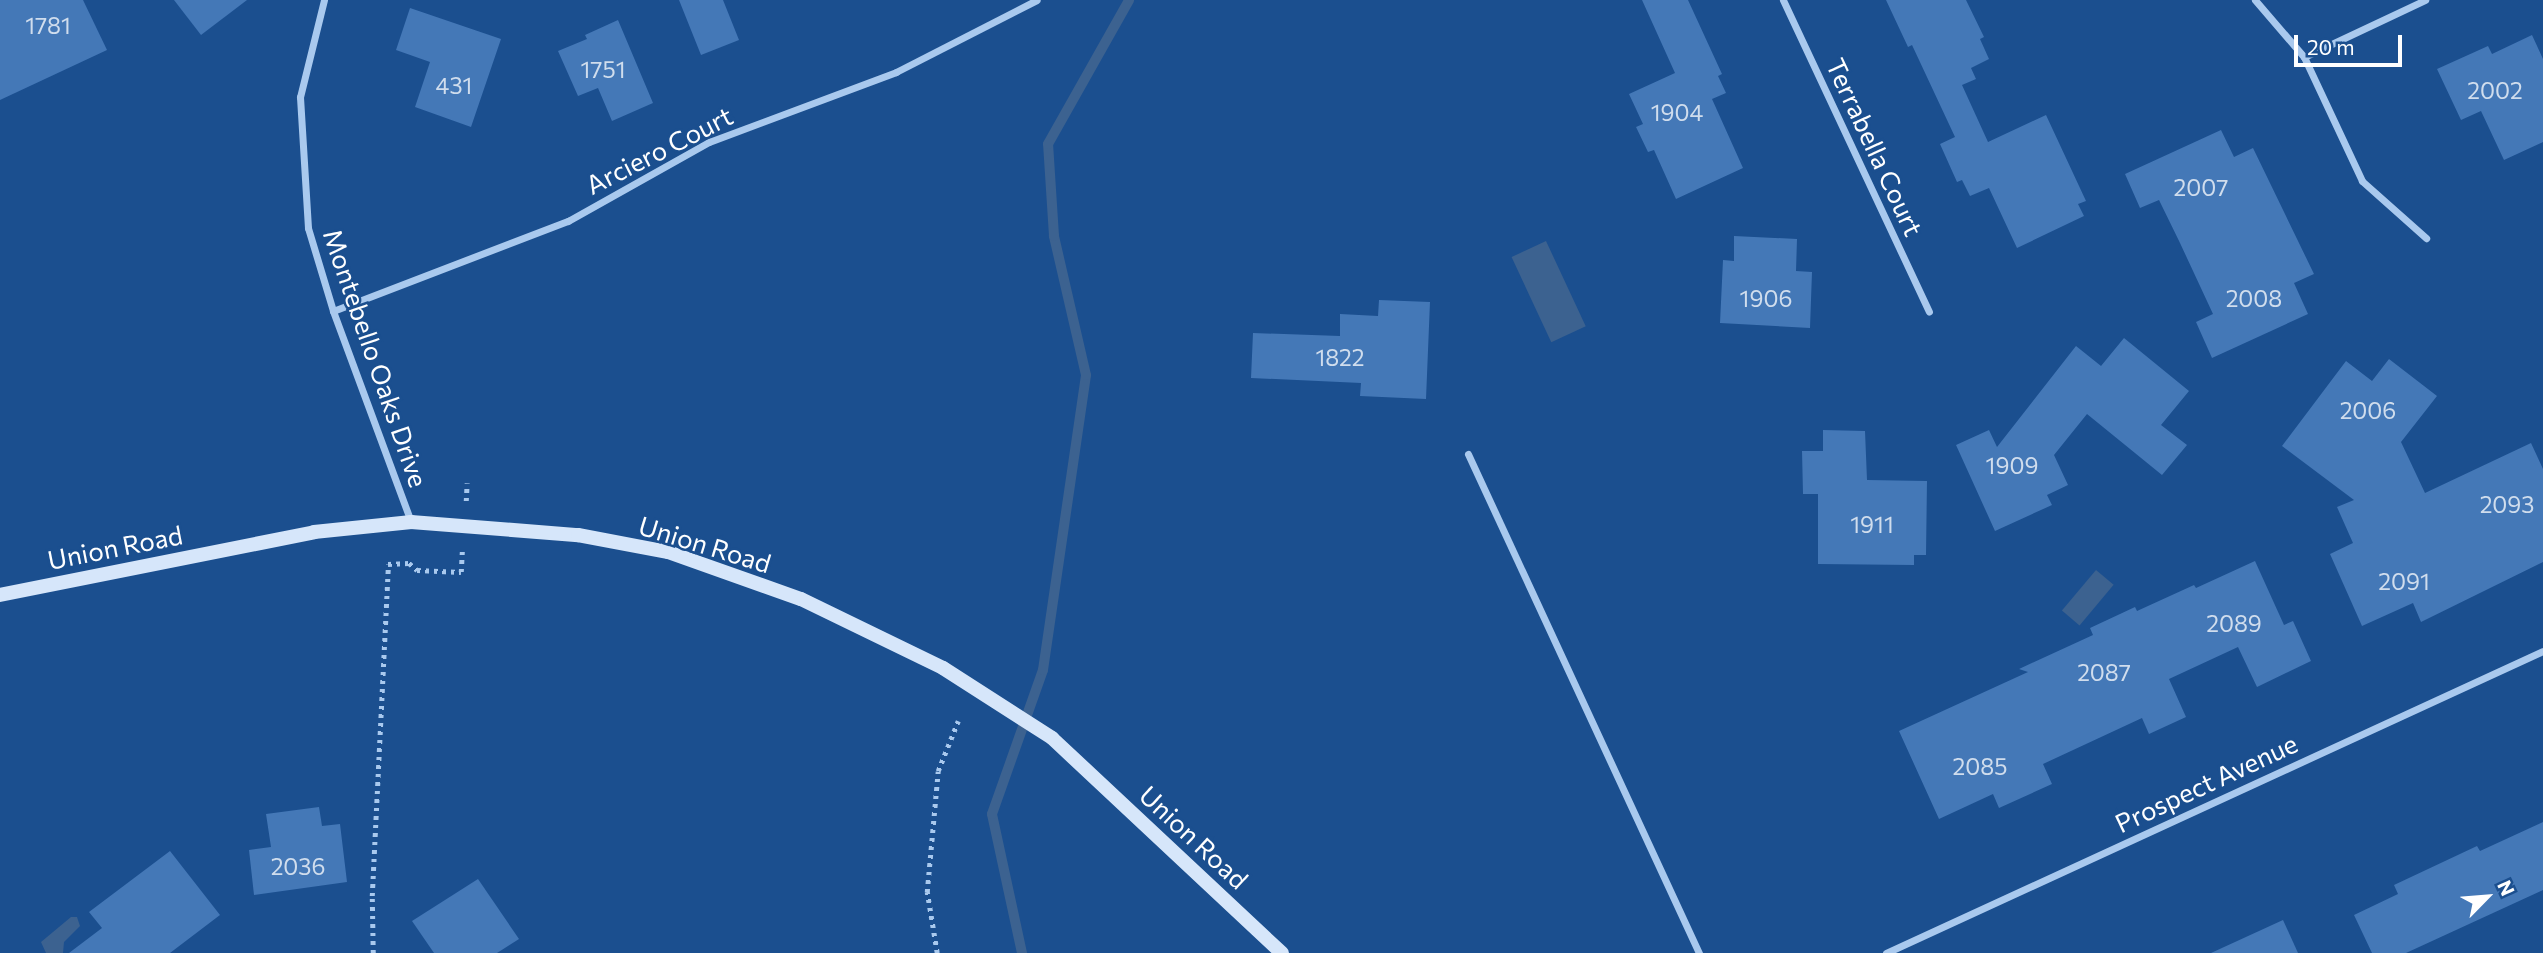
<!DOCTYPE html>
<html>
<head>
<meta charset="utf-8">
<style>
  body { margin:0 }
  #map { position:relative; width:2543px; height:953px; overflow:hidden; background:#1b4f8f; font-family:Commissioner,sans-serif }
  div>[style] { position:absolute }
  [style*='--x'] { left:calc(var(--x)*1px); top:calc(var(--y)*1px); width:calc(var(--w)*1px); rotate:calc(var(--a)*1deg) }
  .water>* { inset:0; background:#3c6290; transform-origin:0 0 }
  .stream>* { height:10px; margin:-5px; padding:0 5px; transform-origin:5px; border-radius:5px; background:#3c6290 }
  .building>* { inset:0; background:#4478b7 }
  .path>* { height:4.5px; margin-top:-2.25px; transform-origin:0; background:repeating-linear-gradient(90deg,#a9c9ee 0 3.5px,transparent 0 8.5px) }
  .minor>* { height:7px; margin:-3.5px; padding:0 3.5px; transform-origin:3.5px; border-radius:3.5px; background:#a9c9ee }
  .secondary>* { height:14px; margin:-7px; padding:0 7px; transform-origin:7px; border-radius:7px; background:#d6e6fa }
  span { translate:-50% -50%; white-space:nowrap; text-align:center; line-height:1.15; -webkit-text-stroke:5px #1b4f8f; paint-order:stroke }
  .number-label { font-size:23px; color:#d0dded }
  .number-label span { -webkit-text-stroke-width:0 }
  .street-label { font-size:26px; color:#fff }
  .north { position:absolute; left:2452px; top:862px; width:70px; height:70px; -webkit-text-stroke:5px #1b4f8f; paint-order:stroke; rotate:65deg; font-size:19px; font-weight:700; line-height:28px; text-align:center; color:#fff }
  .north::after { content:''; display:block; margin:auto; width:24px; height:32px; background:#fff; clip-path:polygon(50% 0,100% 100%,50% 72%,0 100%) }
  .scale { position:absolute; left:2294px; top:35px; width:108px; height:32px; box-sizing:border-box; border:4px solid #fff; border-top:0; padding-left:9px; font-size:21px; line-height:24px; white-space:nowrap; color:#fff; -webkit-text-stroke:5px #1b4f8f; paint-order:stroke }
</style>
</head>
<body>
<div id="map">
  <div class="water">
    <i style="left:1546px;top:241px;width:94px;height:38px;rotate:65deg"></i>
    <i style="left:2096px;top:570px;width:23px;height:53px;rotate:40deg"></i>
    <i style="clip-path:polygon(71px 917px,77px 917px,80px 926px,64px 942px,63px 953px,46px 953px,41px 942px)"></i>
  </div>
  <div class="stream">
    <i style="--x:1022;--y:953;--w:142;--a:-102.2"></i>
    <i style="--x:992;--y:814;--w:153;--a:-70.5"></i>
    <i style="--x:1043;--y:670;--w:298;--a:-81.7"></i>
    <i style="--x:1086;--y:375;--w:143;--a:-103"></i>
    <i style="--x:1054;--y:236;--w:92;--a:-93.7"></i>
    <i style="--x:1048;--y:144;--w:165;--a:-60.6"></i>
  </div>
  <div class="building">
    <i style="clip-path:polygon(0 0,83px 0,107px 50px,0 100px)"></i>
    <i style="clip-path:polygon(174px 0,247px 0,201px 35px)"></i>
    <i style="clip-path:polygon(679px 0,723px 0,739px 40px,701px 55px)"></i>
    <i style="clip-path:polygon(1642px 0,1688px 0,1722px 74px,1718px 76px,1726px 93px,1712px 99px,1743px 168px,1676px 199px,1654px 150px,1648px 152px,1636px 127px,1643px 124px,1629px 94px,1675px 73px)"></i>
    <i style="clip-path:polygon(1886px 0,1966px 0,1984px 37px,1980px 39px,1989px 59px,1971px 68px,1976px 79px,1962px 85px,1988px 142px,2046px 115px,2086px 201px,2078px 204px,2084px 216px,2017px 248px,1989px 188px,1970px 196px,1962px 180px,1957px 182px,1940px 144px,1955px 137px,1912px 45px,1908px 47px)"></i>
    <i style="clip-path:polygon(410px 8px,501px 39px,471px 127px,415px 107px,430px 62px,396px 50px)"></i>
    <i style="clip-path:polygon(618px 20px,653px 103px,612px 121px,598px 88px,578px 96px,558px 51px,587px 39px,585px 35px)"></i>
    <i style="clip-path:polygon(2532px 35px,2543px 59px,2543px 142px,2504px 160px,2481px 111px,2461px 120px,2437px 69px,2488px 46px,2492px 54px)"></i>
    <i style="clip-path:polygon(2221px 130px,2234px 157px,2253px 148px,2314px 274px,2294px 283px,2308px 314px,2212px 358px,2196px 322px,2213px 314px,2180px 243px,2159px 200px,2140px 208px,2125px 174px)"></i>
    <i style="clip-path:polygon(1734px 236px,1797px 239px,1796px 271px,1812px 272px,1810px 328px,1720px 323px,1723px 260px,1734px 261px)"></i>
    <i style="clip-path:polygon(1379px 300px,1430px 302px,1426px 399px,1360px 396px,1361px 383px,1251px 378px,1253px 333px,1340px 336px,1340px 314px,1378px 316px)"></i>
    <i style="clip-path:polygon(2124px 338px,2189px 391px,2161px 425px,2187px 445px,2162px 475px,2087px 414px,2054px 455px,2068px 485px,2047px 495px,2052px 505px,1995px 531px,1956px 445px,1989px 430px,1997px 447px,2076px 346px,2101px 366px)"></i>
    <i style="clip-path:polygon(2389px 359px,2437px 396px,2401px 442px,2425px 493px,2531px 443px,2543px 469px,2543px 562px,2421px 622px,2413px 603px,2362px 626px,2330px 554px,2353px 543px,2337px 507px,2354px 500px,2282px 446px,2346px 361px,2372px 381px)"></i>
    <i style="clip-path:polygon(1823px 430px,1865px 431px,1867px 480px,1927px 481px,1926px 555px,1914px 555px,1914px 565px,1818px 564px,1818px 494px,1803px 494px,1802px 451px,1823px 451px)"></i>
    <i style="clip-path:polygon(2255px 561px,2284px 625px,2293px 621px,2311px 661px,2257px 687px,2238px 647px,2169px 679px,2186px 717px,2149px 734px,2142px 718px,2043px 764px,2052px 784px,1999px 808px,1993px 794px,1939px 819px,1899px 731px,2028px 672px,2019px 669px,2093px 635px,2090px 628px,2135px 607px,2137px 611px,2194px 585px,2196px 588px)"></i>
    <i style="clip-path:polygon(319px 807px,322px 826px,340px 824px,347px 882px,254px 895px,249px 850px,271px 847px,266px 814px)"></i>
    <i style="clip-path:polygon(2543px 822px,2543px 890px,2406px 953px,2372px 953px,2354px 915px,2398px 894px,2394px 885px,2477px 846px,2480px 851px)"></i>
    <i style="clip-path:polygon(170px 851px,220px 915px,170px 953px,69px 953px,102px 928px,89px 912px)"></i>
    <i style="clip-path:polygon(478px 879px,519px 939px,497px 953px,434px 953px,412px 921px)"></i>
    <i style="clip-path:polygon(2283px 920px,2298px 953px,2211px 953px)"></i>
  </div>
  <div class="path">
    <i style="--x:466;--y:501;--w:18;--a:-87"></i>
    <i style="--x:373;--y:953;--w:57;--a:-91"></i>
    <i style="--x:372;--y:896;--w:332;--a:-87.2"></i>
    <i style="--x:388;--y:564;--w:21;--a:-3"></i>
    <i style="--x:409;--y:563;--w:11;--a:41"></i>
    <i style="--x:417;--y:570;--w:44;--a:2.6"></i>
    <i style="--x:461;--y:572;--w:21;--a:-87"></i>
    <i style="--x:937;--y:953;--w:62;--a:-99.3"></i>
    <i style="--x:927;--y:892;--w:121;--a:-84.8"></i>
    <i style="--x:938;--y:771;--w:54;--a:-68.2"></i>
  </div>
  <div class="minor">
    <i style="--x:324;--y:0;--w:100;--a:103.9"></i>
    <i style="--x:300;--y:97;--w:131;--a:86.5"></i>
    <i style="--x:308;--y:228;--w:87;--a:73.2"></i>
    <i style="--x:333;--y:311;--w:225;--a:69.7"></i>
    <i style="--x:1783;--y:0;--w:344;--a:64.9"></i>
    <i style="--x:2255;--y:0;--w:75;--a:49.3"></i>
    <i style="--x:2304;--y:57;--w:137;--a:64.9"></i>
    <i style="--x:2362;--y:181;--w:86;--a:41.7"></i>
    <i style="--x:2304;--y:57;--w:134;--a:-25.2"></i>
    <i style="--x:333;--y:311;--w:252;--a:-21"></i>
    <i style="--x:568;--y:221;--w:162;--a:-29.3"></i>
    <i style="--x:709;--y:142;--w:200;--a:-20.5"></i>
    <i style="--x:896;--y:72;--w:158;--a:-27.1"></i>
    <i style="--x:1468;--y:454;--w:550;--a:65.16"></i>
    <i style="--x:1886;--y:953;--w:723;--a:-24.69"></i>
  </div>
  <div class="secondary">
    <i style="--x:0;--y:595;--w:320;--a:-11.3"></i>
    <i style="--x:314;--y:532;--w:98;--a:-5.9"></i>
    <i style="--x:411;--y:522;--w:168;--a:4.5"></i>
    <i style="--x:578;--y:535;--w:92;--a:10.7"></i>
    <i style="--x:668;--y:552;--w:141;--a:19.5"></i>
    <i style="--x:801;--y:599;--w:158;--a:25.9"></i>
    <i style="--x:943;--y:668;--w:130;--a:32.7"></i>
    <i style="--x:1052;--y:738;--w:315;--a:43.1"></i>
  </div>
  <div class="number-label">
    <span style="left:48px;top:25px">1781</span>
    <span style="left:603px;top:69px">1751</span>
    <span style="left:454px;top:85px">431</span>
    <span style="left:2495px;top:90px">2002</span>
    <span style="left:1677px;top:112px">1904</span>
    <span style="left:2201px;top:187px">2007</span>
    <span style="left:1766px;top:298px">1906</span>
    <span style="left:2254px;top:298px">2008</span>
    <span style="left:1340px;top:357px">1822</span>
    <span style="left:2368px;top:410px">2006</span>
    <span style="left:2012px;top:465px">1909</span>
    <span style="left:2507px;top:504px">2093</span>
    <span style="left:1872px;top:524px">1911</span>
    <span style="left:2404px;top:581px">2091</span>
    <span style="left:2234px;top:623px">2089</span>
    <span style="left:2104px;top:672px">2087</span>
    <span style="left:1980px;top:766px">2085</span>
    <span style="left:298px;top:866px">2036</span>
  </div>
  <div class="street-label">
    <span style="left:1875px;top:147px;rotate:65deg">Terrabella Court</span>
    <span style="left:659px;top:150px;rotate:-27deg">Arciero Court</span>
    <span style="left:376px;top:358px;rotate:71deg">Montebello Oaks Drive</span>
    <span style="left:705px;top:544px;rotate:17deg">Union Road</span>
    <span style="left:115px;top:547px;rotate:-11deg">Union Road</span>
    <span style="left:2206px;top:783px;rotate:-25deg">Prospect Avenue</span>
    <span style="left:1194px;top:837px;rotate:43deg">Union Road</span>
  </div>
  <div class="north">N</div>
  <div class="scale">20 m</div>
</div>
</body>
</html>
